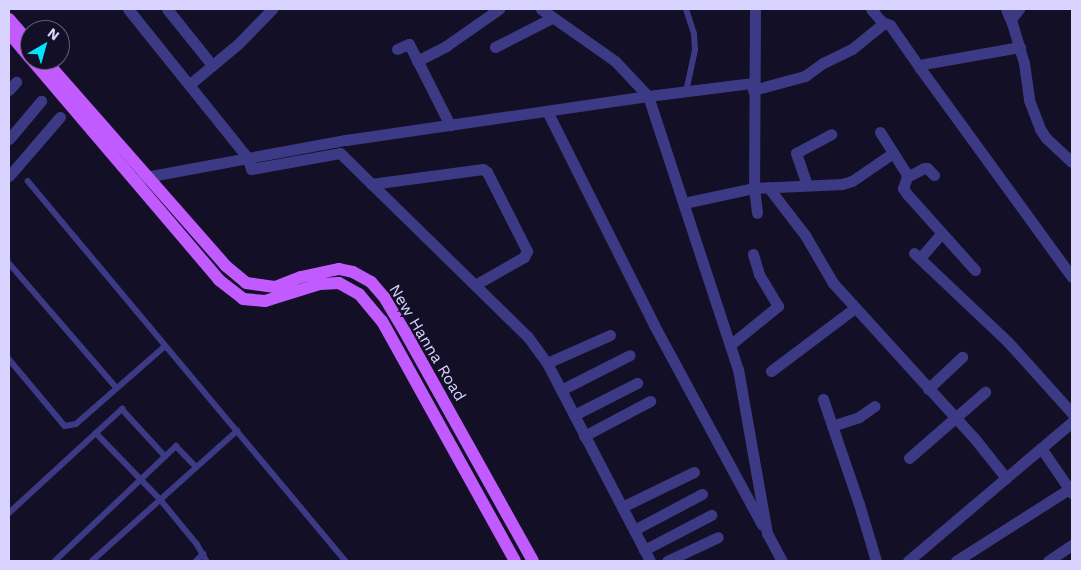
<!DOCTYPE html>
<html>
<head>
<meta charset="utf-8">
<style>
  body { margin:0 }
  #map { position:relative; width:1081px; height:570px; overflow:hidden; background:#130f26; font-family:"Work Sans",sans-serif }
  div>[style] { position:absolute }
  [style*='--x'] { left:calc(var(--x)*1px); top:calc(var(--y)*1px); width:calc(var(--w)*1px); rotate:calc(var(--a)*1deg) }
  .lane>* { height:5.5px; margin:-2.75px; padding:0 2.75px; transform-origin:2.75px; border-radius:2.75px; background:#3d3a85 }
  .street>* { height:11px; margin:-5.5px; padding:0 5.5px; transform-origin:5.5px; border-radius:5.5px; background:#3d3a85 }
  .primary>* { height:12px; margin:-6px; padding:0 6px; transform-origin:6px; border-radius:6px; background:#c25bff }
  span { translate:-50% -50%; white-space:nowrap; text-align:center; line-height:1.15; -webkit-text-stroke:4px #130f26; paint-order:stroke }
  .street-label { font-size:16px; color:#d9d4ff }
  .frame { position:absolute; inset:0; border:10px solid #d9d4ff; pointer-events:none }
  .north { position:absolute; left:20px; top:20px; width:50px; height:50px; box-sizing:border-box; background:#130f26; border:1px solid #625e7d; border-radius:50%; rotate:38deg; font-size:14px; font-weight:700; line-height:20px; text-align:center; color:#d9d4ff }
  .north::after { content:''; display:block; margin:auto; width:18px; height:22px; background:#00e5ff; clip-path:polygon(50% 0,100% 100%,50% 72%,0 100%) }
</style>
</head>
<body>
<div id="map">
  <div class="lane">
    <i style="--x:686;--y:92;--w:43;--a:-77.9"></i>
    <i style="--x:695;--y:50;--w:16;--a:-94"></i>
    <i style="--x:694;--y:34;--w:26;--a:-108"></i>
    <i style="--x:28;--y:181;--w:496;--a:50.1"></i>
    <i style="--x:9;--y:263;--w:164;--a:49.2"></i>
    <i style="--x:9;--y:359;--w:87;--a:50.1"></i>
    <i style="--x:65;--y:426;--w:11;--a:-10"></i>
    <i style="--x:76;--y:424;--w:118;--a:-41.2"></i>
    <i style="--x:96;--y:433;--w:92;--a:45.9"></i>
    <i style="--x:160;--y:499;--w:58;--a:50.6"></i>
    <i style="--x:197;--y:544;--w:20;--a:60"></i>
    <i style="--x:9;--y:513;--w:154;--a:-42.6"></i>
    <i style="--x:122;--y:409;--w:64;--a:47.5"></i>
    <i style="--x:55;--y:561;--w:167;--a:-43.5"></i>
    <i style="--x:176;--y:446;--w:29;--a:46"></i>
    <i style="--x:92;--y:561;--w:195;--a:-41.9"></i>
    <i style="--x:196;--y:561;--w:10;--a:-45"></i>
  </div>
  <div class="street">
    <i style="--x:128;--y:9;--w:191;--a:51.2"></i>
    <i style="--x:248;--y:158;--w:11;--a:75"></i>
    <i style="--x:251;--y:169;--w:90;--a:-10.2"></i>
    <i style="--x:340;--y:153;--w:263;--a:44.4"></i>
    <i style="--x:528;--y:337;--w:32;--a:54"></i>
    <i style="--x:547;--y:363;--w:223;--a:62.5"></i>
    <i style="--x:167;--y:9;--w:72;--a:51.2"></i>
    <i style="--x:541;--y:9;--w:90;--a:35.1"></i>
    <i style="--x:615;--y:61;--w:48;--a:46.7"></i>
    <i style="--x:648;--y:96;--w:106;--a:-7.1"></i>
    <i style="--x:755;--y:9;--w:179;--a:90.3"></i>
    <i style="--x:754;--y:188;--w:25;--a:83"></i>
    <i style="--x:871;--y:9;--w:17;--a:50"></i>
    <i style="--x:882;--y:22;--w:9;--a:21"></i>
    <i style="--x:890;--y:25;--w:52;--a:55.1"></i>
    <i style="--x:1006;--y:9;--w:15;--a:67"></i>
    <i style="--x:1012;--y:23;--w:42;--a:73.3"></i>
    <i style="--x:1024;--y:63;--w:37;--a:82"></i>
    <i style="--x:1029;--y:100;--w:31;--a:69"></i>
    <i style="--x:1040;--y:129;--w:11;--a:56"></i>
    <i style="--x:1046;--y:138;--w:35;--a:43"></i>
    <i style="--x:1011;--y:19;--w:13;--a:-51"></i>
    <i style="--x:495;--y:47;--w:64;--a:-27"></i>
    <i style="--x:1020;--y:47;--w:97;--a:170"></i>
    <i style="--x:924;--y:64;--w:6;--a:135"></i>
    <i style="--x:920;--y:68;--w:258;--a:54"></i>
    <i style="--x:397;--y:49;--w:13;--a:-23"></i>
    <i style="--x:409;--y:44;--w:91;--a:63.2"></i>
    <i style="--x:417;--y:61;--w:33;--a:-27"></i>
    <i style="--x:446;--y:46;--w:65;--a:-34.9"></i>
    <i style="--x:190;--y:84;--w:62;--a:-39.8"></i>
    <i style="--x:238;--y:44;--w:49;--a:-45.8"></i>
    <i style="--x:9;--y:90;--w:11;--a:-49"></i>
    <i style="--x:753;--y:90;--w:54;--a:-15.1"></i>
    <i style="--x:805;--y:76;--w:22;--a:-36"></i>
    <i style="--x:823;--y:63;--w:32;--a:-26"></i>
    <i style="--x:852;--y:49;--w:41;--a:-39.1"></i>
    <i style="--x:547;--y:111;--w:239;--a:63.4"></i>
    <i style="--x:654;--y:325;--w:227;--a:61.6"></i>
    <i style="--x:880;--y:132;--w:49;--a:57.6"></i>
    <i style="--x:906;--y:173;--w:4;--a:76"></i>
    <i style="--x:907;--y:177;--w:12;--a:110"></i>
    <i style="--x:903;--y:188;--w:7;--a:56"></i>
    <i style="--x:907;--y:194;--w:102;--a:48.2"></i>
    <i style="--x:9;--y:139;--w:50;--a:-49.9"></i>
    <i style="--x:9;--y:176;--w:78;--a:-49.2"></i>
    <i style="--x:907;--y:177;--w:19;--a:-28"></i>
    <i style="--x:924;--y:168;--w:3;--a:0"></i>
    <i style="--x:927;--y:168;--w:10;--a:45"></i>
    <i style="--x:140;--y:178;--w:209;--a:-10.5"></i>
    <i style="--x:346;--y:140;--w:305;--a:-8.3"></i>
    <i style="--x:648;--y:96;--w:287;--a:71.8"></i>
    <i style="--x:738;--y:369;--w:167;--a:80"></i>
    <i style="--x:767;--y:533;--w:32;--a:62"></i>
    <i style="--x:371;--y:184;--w:113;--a:-7.6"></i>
    <i style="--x:483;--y:169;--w:5;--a:37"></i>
    <i style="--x:487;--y:172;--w:89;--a:63.1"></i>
    <i style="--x:527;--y:251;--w:7;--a:117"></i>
    <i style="--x:524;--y:257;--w:56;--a:150.3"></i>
    <i style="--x:807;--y:185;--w:34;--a:-109"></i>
    <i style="--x:796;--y:153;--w:40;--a:-28"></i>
    <i style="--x:768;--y:187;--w:61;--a:52.4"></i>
    <i style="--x:805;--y:235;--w:56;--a:59.7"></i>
    <i style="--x:833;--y:283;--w:211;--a:47.7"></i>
    <i style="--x:975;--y:439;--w:50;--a:51.5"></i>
    <i style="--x:684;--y:203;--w:72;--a:-12.1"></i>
    <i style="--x:754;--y:188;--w:88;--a:-2.6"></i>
    <i style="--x:842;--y:184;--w:10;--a:-17"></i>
    <i style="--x:852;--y:181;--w:50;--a:-34.3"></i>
    <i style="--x:914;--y:253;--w:129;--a:43.4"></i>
    <i style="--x:1008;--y:342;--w:96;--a:48"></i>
    <i style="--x:920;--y:258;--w:33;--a:-49"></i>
    <i style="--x:730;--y:345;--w:62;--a:-39.1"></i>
    <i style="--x:778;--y:306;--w:37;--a:-121"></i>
    <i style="--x:759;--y:274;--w:21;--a:-107"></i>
    <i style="--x:547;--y:363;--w:69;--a:-24"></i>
    <i style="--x:771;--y:371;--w:105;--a:-36.9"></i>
    <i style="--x:928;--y:389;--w:47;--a:-43.3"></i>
    <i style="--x:561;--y:390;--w:77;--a:-26.9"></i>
    <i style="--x:823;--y:399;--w:111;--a:71.1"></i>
    <i style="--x:859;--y:504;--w:59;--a:73.4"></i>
    <i style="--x:574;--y:415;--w:71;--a:-26.9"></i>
    <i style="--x:832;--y:426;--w:28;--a:-18"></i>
    <i style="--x:859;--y:417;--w:19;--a:-35"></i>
    <i style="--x:584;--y:436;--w:75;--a:-27.9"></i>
    <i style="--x:1041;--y:448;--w:55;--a:55.4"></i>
    <i style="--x:909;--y:458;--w:101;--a:-41"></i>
    <i style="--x:622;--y:507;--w:80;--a:-25.9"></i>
    <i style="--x:634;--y:530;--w:77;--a:-27.9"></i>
    <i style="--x:644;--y:550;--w:76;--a:-27.6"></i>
    <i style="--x:667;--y:561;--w:56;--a:-25.2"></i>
    <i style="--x:908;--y:561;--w:215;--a:-40.3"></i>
    <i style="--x:956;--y:561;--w:138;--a:-32.5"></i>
    <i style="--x:1048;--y:561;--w:29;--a:-34"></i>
  </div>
  <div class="primary">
    <i style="--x:9;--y:19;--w:32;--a:49"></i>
    <i style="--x:9;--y:33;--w:33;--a:50"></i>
    <i style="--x:32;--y:60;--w:289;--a:49.6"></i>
    <i style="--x:219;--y:280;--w:31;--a:38"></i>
    <i style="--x:243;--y:299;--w:22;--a:5"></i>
    <i style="--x:265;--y:301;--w:58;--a:-17.2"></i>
    <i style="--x:320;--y:284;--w:19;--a:-3"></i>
    <i style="--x:339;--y:283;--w:23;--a:29"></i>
    <i style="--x:359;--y:294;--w:35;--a:50"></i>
    <i style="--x:382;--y:321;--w:274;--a:61"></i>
    <i style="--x:45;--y:60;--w:274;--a:48.7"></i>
    <i style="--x:226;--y:266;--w:26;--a:40"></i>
    <i style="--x:246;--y:283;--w:29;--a:8"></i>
    <i style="--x:275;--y:287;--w:28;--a:-21"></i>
    <i style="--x:301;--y:277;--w:39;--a:-12"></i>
    <i style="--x:339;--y:269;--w:14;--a:12"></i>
    <i style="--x:353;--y:272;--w:21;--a:29"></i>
    <i style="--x:371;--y:282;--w:20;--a:49"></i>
    <i style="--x:384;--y:297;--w:41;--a:59"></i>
    <i style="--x:405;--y:332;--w:262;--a:60.8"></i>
  </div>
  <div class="street-label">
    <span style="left:427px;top:343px;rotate:59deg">New Hanna Road</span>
  </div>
  <div class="frame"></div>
  <div class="north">N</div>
</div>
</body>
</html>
